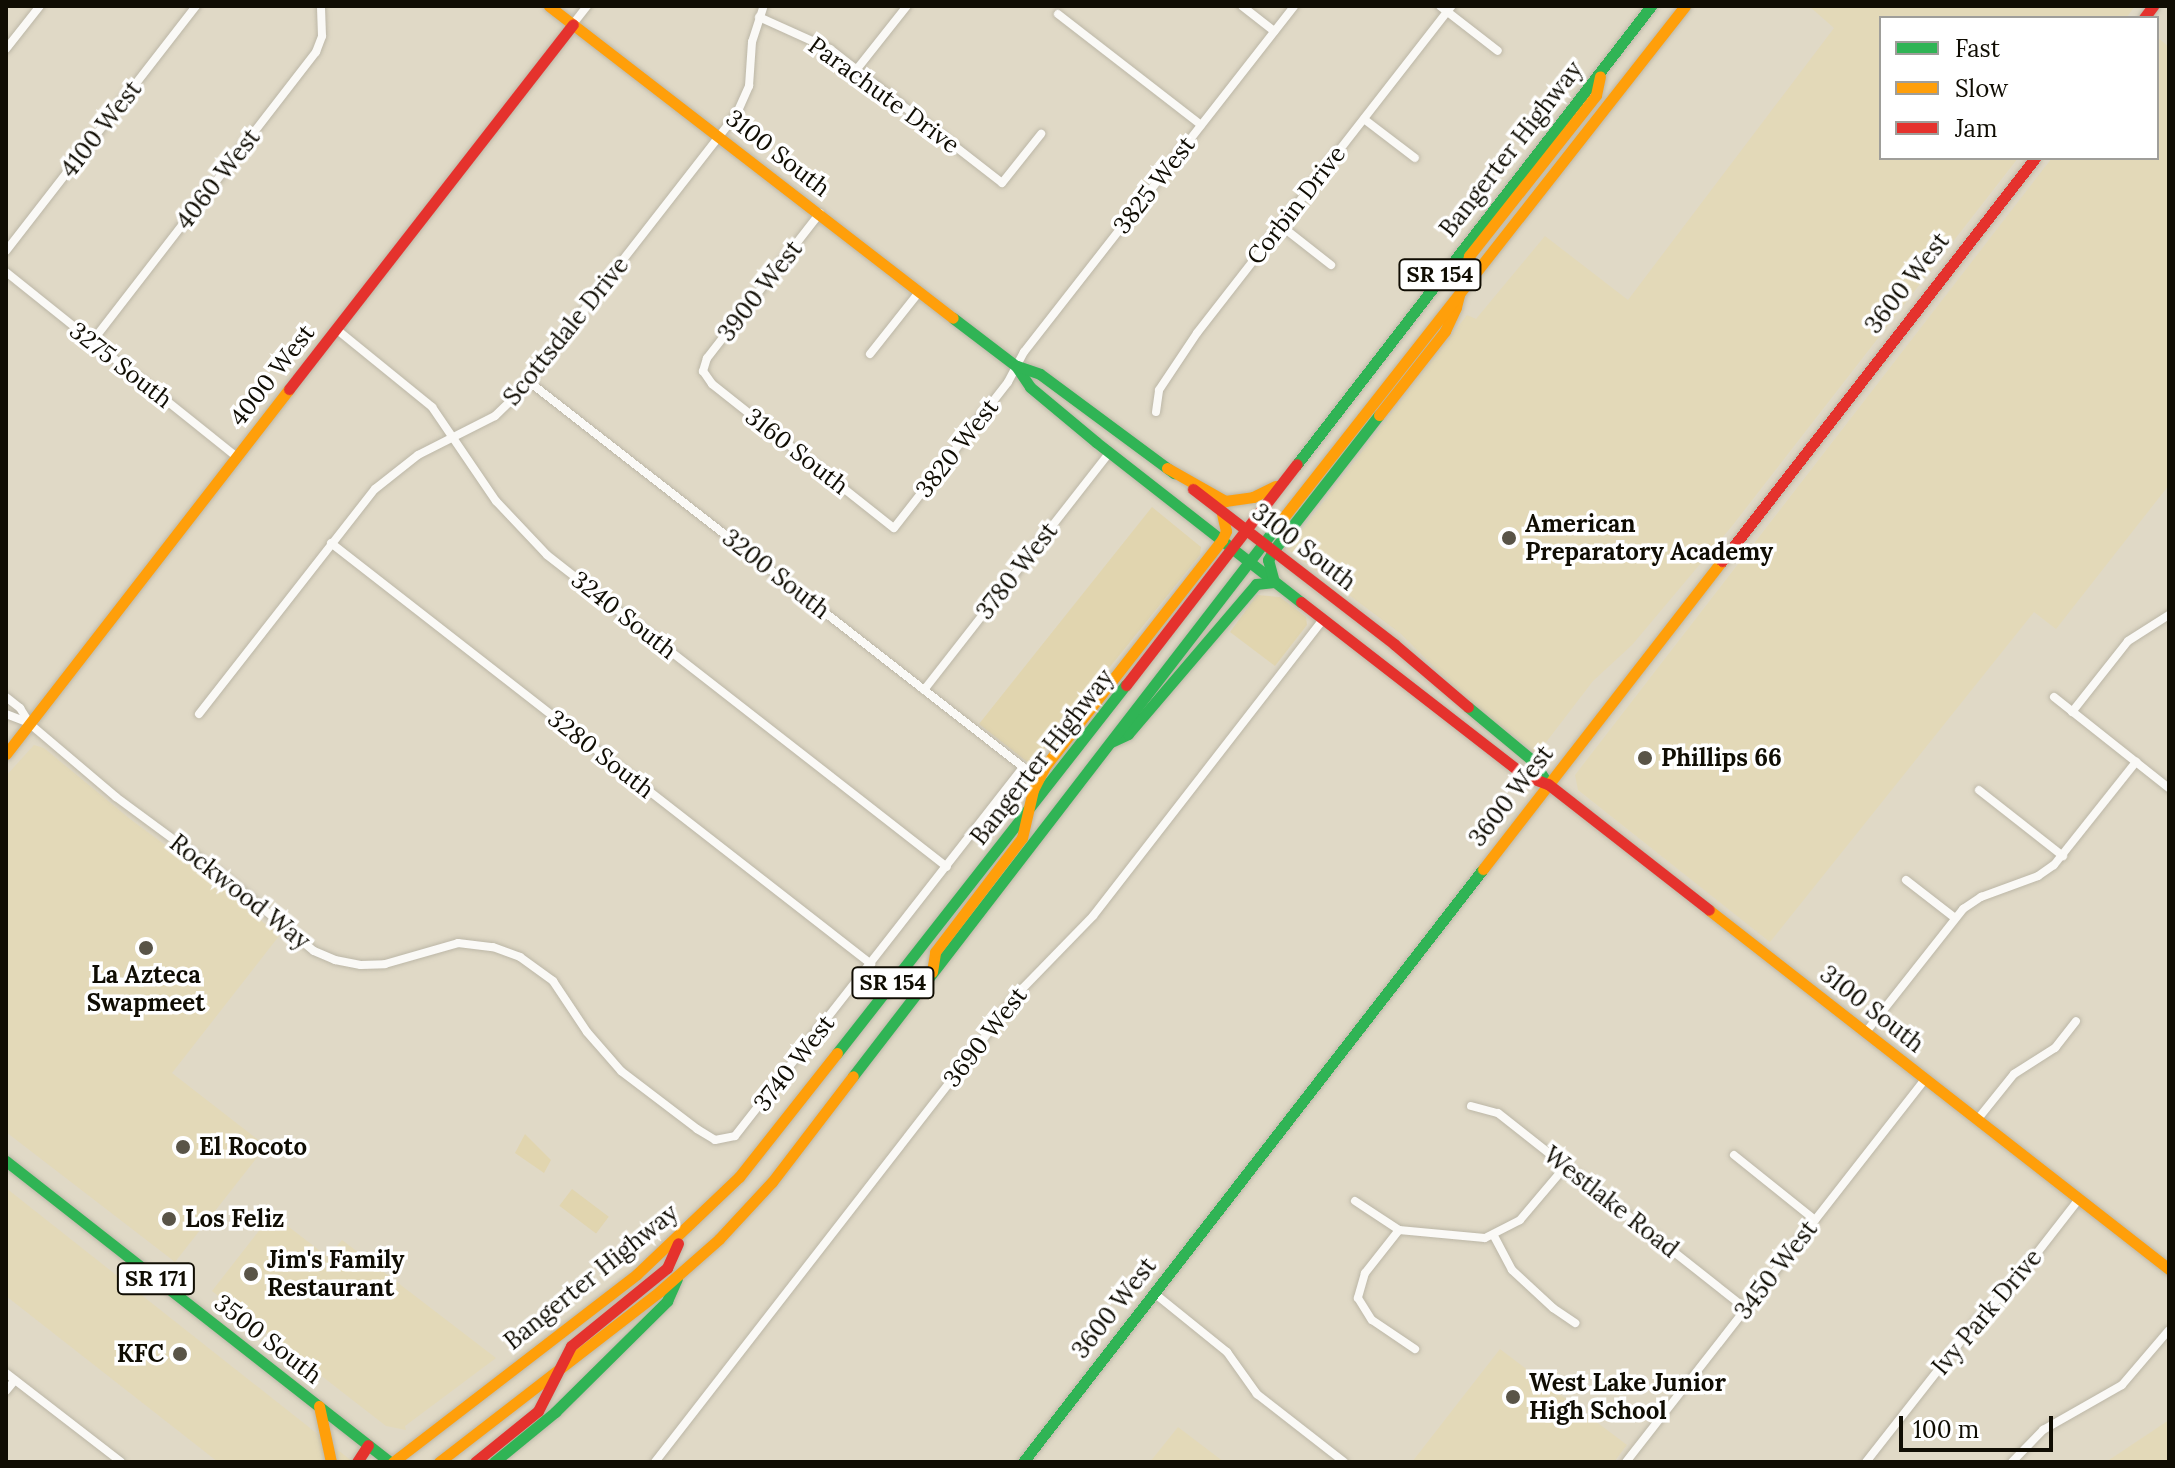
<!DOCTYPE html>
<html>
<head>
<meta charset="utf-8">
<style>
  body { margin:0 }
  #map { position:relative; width:2175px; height:1468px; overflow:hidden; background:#e0d9c6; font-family:Lora,serif }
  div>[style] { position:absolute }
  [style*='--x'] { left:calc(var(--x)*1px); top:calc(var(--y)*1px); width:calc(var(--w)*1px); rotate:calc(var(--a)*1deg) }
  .built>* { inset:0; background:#e3d9b8 }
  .green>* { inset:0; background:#e1d5af; transform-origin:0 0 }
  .roads { filter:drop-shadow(0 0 2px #bcb7a7) drop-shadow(0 0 2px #bcb7a7) }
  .street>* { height:8px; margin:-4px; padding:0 4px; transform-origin:4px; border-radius:4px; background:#faf9f6 }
  .fast>* { height:11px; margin:-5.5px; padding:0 5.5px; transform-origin:5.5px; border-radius:5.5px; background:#30b455 }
  .slow>* { height:11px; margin:-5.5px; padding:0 5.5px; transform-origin:5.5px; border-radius:5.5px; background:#ff9f0a }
  .jam>* { height:11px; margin:-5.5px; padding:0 5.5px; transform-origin:5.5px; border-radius:5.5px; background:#e5322d }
  .dots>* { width:22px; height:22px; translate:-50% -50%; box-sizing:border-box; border:4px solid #fff; border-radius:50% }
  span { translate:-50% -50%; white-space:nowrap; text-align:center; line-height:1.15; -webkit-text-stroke:7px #fff; paint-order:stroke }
  .shield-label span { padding:2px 6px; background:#fff; border:2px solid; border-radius:6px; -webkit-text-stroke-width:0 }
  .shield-label { font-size:22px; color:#100d03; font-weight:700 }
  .street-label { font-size:24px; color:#100d03 }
  .poi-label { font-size:24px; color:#100d03; font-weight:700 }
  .left { translate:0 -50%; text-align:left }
  .right { translate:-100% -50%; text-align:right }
  .frame { position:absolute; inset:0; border:8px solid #100d03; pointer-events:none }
  .legend { position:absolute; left:1879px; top:16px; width:280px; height:144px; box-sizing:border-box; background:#fff; border:2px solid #9f9e9a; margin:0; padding:10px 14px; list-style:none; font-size:24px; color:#100d03 }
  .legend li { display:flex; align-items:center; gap:16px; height:40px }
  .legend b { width:40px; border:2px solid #9f9e9a }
  .scale { position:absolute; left:1899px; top:1416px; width:154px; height:36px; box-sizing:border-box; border:4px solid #100d03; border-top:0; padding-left:10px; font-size:24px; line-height:28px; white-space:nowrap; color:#100d03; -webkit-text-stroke:6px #fff; paint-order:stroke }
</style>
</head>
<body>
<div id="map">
  <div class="built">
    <i style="clip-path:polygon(1809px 6px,2135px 6px,2126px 18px,1881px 18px,1881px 158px,2018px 158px,1732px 526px,1632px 645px,1593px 681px,1537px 754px,1471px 704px,1400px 633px,1287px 549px,1467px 315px,1476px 319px,1545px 236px,1628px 300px,1834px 28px)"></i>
    <i style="clip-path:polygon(2157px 37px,2169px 47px,2169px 485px,2056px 629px,2034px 612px,1770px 942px,1578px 790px,1575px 775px,2052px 158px,2157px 158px)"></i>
    <i style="clip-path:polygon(34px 745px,44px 748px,130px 819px,221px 886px,279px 936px,172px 1073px,266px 1146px,175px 1262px,6px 1132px,6px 776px)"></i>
    <i style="clip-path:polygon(6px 1188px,353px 1462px,218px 1462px,6px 1296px)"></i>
    <i style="clip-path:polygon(272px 1214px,328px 1257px,342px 1240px,496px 1358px,405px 1426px,406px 1430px,386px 1426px,212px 1291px)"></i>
    <i style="clip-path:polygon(1500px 1349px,1627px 1445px,1614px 1462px,1412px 1462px)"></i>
    <i style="clip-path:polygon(2169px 1420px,2169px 1462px,2106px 1462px)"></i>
    <i style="clip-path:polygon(1178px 1427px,1224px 1462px,1150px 1462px)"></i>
  </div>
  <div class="green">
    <i style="clip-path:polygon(1152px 507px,1201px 547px,1200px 555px,1031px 765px,979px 724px)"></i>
    <i style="clip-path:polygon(1257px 595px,1280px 597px,1306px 617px,1307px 625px,1275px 666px,1230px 632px)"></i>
    <i style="clip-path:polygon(525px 1134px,551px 1160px,544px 1173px,515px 1153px)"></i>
    <i style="left:572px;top:1189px;width:46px;height:21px;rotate:37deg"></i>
  </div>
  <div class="roads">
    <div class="street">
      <i style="--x:1242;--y:6;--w:41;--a:38"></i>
      <i style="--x:1440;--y:6;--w:73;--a:37.8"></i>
      <i style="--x:1058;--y:14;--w:181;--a:37.8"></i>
      <i style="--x:759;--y:17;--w:78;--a:24.3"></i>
      <i style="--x:830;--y:49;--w:218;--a:37.9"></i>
      <i style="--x:1002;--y:183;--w:63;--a:-51.5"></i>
      <i style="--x:573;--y:24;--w:23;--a:-52"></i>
      <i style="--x:6;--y:49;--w:55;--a:-51.7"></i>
      <i style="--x:857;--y:69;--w:80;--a:-51.6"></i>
      <i style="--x:1364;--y:119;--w:64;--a:37.4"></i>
      <i style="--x:820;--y:213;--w:184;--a:127.9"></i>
      <i style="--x:707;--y:358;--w:14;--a:107"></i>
      <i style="--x:703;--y:371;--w:16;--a:55"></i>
      <i style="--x:712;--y:384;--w:232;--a:38.4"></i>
      <i style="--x:894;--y:528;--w:185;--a:-52"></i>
      <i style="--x:1008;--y:382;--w:34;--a:-62"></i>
      <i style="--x:1024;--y:352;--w:439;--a:-52"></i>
      <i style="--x:1280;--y:225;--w:65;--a:38.1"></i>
      <i style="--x:6;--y:251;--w:310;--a:-52.2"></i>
      <i style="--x:6;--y:272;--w:296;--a:38.7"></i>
      <i style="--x:336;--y:329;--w:124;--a:39.1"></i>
      <i style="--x:432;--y:407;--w:114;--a:55.8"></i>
      <i style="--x:496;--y:501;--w:74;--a:46.6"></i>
      <i style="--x:547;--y:555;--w:507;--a:37.95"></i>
      <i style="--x:91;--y:343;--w:368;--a:-52.3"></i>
      <i style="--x:316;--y:52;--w:17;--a:-69"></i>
      <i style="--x:322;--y:36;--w:30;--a:-92"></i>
      <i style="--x:870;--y:354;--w:80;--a:-51.6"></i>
      <i style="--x:1156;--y:412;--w:22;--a:-82"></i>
      <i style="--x:1159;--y:390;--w:69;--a:-56.3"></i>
      <i style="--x:1197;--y:333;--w:415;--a:-52.1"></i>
      <i style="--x:331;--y:543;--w:685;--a:37.94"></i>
      <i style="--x:924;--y:690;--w:301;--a:-52"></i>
      <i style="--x:6;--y:697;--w:18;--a:38"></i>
      <i style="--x:20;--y:708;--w:19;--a:58"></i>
      <i style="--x:30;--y:724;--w:113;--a:40.3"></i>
      <i style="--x:116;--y:797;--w:137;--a:36.4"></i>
      <i style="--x:226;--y:878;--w:114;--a:39.7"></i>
      <i style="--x:314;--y:951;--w:23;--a:23"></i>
      <i style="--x:335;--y:960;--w:26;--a:11"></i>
      <i style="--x:361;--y:965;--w:24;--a:-2"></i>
      <i style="--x:385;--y:964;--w:76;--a:-16"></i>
      <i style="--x:458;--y:943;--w:35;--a:7"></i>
      <i style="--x:493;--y:947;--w:29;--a:20"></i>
      <i style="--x:520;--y:957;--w:41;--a:36"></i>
      <i style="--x:553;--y:981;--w:61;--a:56.3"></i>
      <i style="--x:587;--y:1032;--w:52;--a:48.9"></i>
      <i style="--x:621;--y:1071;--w:96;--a:37.3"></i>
      <i style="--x:697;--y:1129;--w:21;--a:31"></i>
      <i style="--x:715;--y:1140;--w:20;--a:-11"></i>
      <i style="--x:735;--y:1136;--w:468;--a:-52"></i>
      <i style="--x:1023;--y:767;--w:628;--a:-142.05"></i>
      <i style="--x:2054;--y:697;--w:147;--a:38.4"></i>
      <i style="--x:2072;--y:712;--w:90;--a:-51.7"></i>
      <i style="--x:2128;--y:641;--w:49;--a:-32.4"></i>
      <i style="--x:6;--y:714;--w:25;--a:21"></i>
      <i style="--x:199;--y:714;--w:286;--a:-52"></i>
      <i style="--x:375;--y:489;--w:55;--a:-38.3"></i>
      <i style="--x:418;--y:455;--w:86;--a:-26.9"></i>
      <i style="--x:495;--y:416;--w:35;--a:-44"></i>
      <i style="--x:520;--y:392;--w:353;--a:-52.1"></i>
      <i style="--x:737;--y:113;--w:30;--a:-66"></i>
      <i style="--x:749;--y:86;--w:44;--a:-86.1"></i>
      <i style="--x:752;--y:42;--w:38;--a:-72"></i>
      <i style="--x:1979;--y:790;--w:107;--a:38.2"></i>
      <i style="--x:1906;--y:880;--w:62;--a:37.8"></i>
      <i style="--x:1866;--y:1032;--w:157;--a:-51.7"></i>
      <i style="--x:1963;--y:909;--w:22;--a:-34"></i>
      <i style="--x:1981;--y:897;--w:61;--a:-20.2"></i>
      <i style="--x:2038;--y:876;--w:19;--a:-35"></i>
      <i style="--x:2054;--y:865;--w:132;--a:-51.5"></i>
      <i style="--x:1471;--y:1106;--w:28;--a:15"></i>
      <i style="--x:1498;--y:1113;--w:316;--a:38.3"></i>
      <i style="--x:1977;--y:1120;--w:59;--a:-51.2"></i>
      <i style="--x:2014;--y:1074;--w:49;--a:-32.4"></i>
      <i style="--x:2055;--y:1048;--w:34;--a:-52"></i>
      <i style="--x:1734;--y:1155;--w:104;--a:38.7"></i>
      <i style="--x:1355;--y:1201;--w:53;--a:33.4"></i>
      <i style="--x:1399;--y:1230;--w:86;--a:5.3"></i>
      <i style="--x:1485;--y:1238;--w:39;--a:-27"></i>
      <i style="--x:1520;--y:1220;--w:68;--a:-49.8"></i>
      <i style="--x:1399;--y:1230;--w:55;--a:128.3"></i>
      <i style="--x:1365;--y:1273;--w:26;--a:106"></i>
      <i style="--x:1358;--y:1298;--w:26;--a:58"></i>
      <i style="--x:1372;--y:1320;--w:52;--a:34"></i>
      <i style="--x:1494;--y:1236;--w:38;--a:62"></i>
      <i style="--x:1512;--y:1270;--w:56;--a:42.8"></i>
      <i style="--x:1553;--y:1308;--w:27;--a:34"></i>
      <i style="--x:1154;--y:1293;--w:94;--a:38.9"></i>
      <i style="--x:1227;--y:1352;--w:52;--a:54.5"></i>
      <i style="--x:1257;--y:1394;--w:110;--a:38"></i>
      <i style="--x:6;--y:1373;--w:145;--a:37.7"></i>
      <i style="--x:6;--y:1391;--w:14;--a:-51"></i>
      <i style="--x:655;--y:1462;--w:600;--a:-52.18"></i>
      <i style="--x:1023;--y:988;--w:100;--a:-45.8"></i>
      <i style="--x:1093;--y:916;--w:375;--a:-52.2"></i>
      <i style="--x:1626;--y:1462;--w:486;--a:-52"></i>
      <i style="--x:1866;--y:1462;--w:188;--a:-51.9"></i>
      <i style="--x:1982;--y:1314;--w:37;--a:-43"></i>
      <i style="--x:2009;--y:1289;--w:114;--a:-52.1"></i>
      <i style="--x:2012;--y:1462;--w:45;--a:-45.9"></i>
      <i style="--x:2043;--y:1430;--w:91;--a:-29.7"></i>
      <i style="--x:2122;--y:1385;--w:72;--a:-49.5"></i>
    </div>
    <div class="fast">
      <i style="--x:953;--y:318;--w:79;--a:37.3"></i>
      <i style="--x:1016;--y:366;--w:25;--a:56"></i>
      <i style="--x:1030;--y:387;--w:86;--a:39.8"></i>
      <i style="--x:1096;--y:442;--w:260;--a:38"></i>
      <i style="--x:1017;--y:366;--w:24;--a:19"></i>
      <i style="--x:1040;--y:374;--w:167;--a:36.5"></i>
      <i style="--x:1297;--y:464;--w:579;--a:-52.3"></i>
      <i style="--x:1468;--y:707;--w:85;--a:39.7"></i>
      <i style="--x:1533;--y:761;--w:27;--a:57"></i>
      <i style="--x:1111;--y:742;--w:19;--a:-25"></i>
      <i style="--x:1128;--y:734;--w:197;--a:-49.5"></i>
      <i style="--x:1256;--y:584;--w:18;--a:-6"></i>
      <i style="--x:1274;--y:582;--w:23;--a:-105"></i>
      <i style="--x:1268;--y:560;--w:10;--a:-61"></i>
      <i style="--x:1273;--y:551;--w:172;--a:-52.1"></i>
      <i style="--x:837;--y:1053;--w:468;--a:-51.9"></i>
      <i style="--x:853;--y:1076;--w:693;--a:-52.39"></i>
      <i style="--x:6;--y:1161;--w:488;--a:38.1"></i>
      <i style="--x:494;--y:1462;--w:79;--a:-39.3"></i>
      <i style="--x:555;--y:1412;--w:158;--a:-44.7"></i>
      <i style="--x:667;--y:1301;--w:24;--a:-66"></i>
      <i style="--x:1023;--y:1462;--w:750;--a:-52.2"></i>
    </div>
    <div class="slow">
      <i style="--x:549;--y:6;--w:510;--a:37.68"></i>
      <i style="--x:1379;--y:415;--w:107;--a:-51.8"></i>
      <i style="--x:1445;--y:331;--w:26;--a:-65"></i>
      <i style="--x:1456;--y:307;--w:53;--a:-75.7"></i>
      <i style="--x:1469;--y:256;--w:205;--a:-51.7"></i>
      <i style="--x:1596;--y:95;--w:19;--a:-78"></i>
      <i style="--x:1167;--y:468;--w:67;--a:29.6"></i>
      <i style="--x:1225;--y:501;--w:28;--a:-8"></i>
      <i style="--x:1253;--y:497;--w:25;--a:-26"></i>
      <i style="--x:1276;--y:527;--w:662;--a:-51.87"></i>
      <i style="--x:6;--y:754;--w:462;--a:-52.2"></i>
      <i style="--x:1483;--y:869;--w:390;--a:-52.2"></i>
      <i style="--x:1709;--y:910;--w:584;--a:37.97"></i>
      <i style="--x:932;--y:972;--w:20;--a:-81"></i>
      <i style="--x:935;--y:952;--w:143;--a:-52.7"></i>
      <i style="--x:1022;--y:838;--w:49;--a:-77.1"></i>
      <i style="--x:1033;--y:790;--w:28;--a:-63"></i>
      <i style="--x:1046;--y:765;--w:286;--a:-52"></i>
      <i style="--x:1222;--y:540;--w:10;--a:-66"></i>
      <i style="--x:1226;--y:531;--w:22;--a:-103"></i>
      <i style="--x:319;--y:1406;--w:57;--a:77.9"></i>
      <i style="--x:393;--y:1462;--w:308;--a:-37.6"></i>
      <i style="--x:637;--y:1274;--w:141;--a:-43.6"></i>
      <i style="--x:739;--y:1177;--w:158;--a:-51.7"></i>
      <i style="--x:439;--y:1462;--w:279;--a:-37.7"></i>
      <i style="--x:660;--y:1291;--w:79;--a:-41.4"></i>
      <i style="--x:719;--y:1239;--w:78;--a:-47.1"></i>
      <i style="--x:772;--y:1182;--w:133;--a:-52.6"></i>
    </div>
    <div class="jam">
      <i style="--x:2144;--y:18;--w:15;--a:-53"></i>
      <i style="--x:289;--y:389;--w:462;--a:-52.1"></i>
      <i style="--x:1193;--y:489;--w:254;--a:37.6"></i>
      <i style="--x:1394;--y:644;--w:97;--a:40.4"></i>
      <i style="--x:1722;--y:561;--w:510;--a:-52.16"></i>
      <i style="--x:1301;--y:602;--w:282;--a:37.8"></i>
      <i style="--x:1524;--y:775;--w:26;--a:21"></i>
      <i style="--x:1548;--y:784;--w:204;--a:38"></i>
      <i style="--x:1126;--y:685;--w:279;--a:-52.3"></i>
      <i style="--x:357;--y:1462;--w:20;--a:-57"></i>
      <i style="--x:475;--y:1462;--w:81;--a:-39"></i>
      <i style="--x:538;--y:1411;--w:73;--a:-63.1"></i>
      <i style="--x:571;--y:1346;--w:124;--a:-39.1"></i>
      <i style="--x:667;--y:1268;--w:27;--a:-66"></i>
    </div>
  </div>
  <div class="dots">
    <i style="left:1509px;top:538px;background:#595447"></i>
    <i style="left:1645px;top:758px;background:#595447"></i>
    <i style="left:146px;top:948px;background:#595447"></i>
    <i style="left:183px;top:1147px;background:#595447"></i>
    <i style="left:169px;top:1219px;background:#595447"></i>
    <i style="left:251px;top:1274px;background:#595447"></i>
    <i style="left:180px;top:1354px;background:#595447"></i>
    <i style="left:1513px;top:1397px;background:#595447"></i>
  </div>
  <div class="shield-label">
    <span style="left:1440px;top:275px">SR 154</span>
    <span style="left:893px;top:983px">SR 154</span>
    <span style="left:156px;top:1279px">SR 171</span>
  </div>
  <div class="street-label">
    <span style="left:884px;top:95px;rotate:36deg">Parachute Drive</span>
    <span style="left:101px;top:129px;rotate:-52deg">4100 West</span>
    <span style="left:1511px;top:149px;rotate:-52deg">Bangerter Highway</span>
    <span style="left:778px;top:153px;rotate:38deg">3100 South</span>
    <span style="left:218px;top:179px;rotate:-52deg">4060 West</span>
    <span style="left:1154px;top:185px;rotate:-52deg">3825 West</span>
    <span style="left:1296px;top:205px;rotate:-52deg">Corbin Drive</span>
    <span style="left:1907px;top:283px;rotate:-52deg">3600 West</span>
    <span style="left:760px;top:291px;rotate:-52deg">3900 West</span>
    <span style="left:566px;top:331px;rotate:-51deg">Scottsdale Drive</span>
    <span style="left:121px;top:365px;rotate:38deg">3275 South</span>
    <span style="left:272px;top:375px;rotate:-52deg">4000 West</span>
    <span style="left:957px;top:448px;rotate:-52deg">3820 West</span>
    <span style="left:797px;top:451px;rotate:38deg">3160 South</span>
    <span style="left:1304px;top:547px;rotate:38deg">3100 South</span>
    <span style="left:1017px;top:571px;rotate:-52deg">3780 West</span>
    <span style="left:776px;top:574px;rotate:38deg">3200 South</span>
    <span style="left:624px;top:615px;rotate:38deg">3240 South</span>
    <span style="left:601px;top:754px;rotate:38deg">3280 South</span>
    <span style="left:1042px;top:757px;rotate:-52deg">Bangerter Highway</span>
    <span style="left:1511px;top:796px;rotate:-52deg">3600 West</span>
    <span style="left:240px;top:892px;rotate:38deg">Rockwood Way</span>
    <span style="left:1872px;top:1009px;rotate:38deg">3100 South</span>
    <span style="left:985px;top:1037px;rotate:-52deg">3690 West</span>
    <span style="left:794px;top:1063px;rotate:-52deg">3740 West</span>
    <span style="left:1611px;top:1202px;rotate:38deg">Westlake Road</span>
    <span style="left:1776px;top:1270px;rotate:-52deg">3450 West</span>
    <span style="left:591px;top:1277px;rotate:-39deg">Bangerter Highway</span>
    <span style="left:1114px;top:1308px;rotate:-52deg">3600 West</span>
    <span style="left:1987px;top:1312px;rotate:-50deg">Ivy Park Drive</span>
    <span style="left:268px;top:1339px;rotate:38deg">3500 South</span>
  </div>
  <div class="poi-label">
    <span class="left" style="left:1525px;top:538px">American<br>Preparatory Academy</span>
    <span class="left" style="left:1661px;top:758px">Phillips 66</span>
    <span style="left:146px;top:989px">La Azteca<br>Swapmeet</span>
    <span class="left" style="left:199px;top:1147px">El Rocoto</span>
    <span class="left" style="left:185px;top:1219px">Los Feliz</span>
    <span class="left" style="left:267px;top:1274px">Jim's Family<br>Restaurant</span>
    <span class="right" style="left:164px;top:1354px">KFC</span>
    <span class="left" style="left:1529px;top:1397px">West Lake Junior<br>High School</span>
  </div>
  <div class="frame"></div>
  <ul class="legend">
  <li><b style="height:10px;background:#30b455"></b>Fast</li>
  <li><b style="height:10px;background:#ff9f0a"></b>Slow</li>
  <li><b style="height:10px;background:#e5322d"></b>Jam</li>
  </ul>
  <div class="scale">100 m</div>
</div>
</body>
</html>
